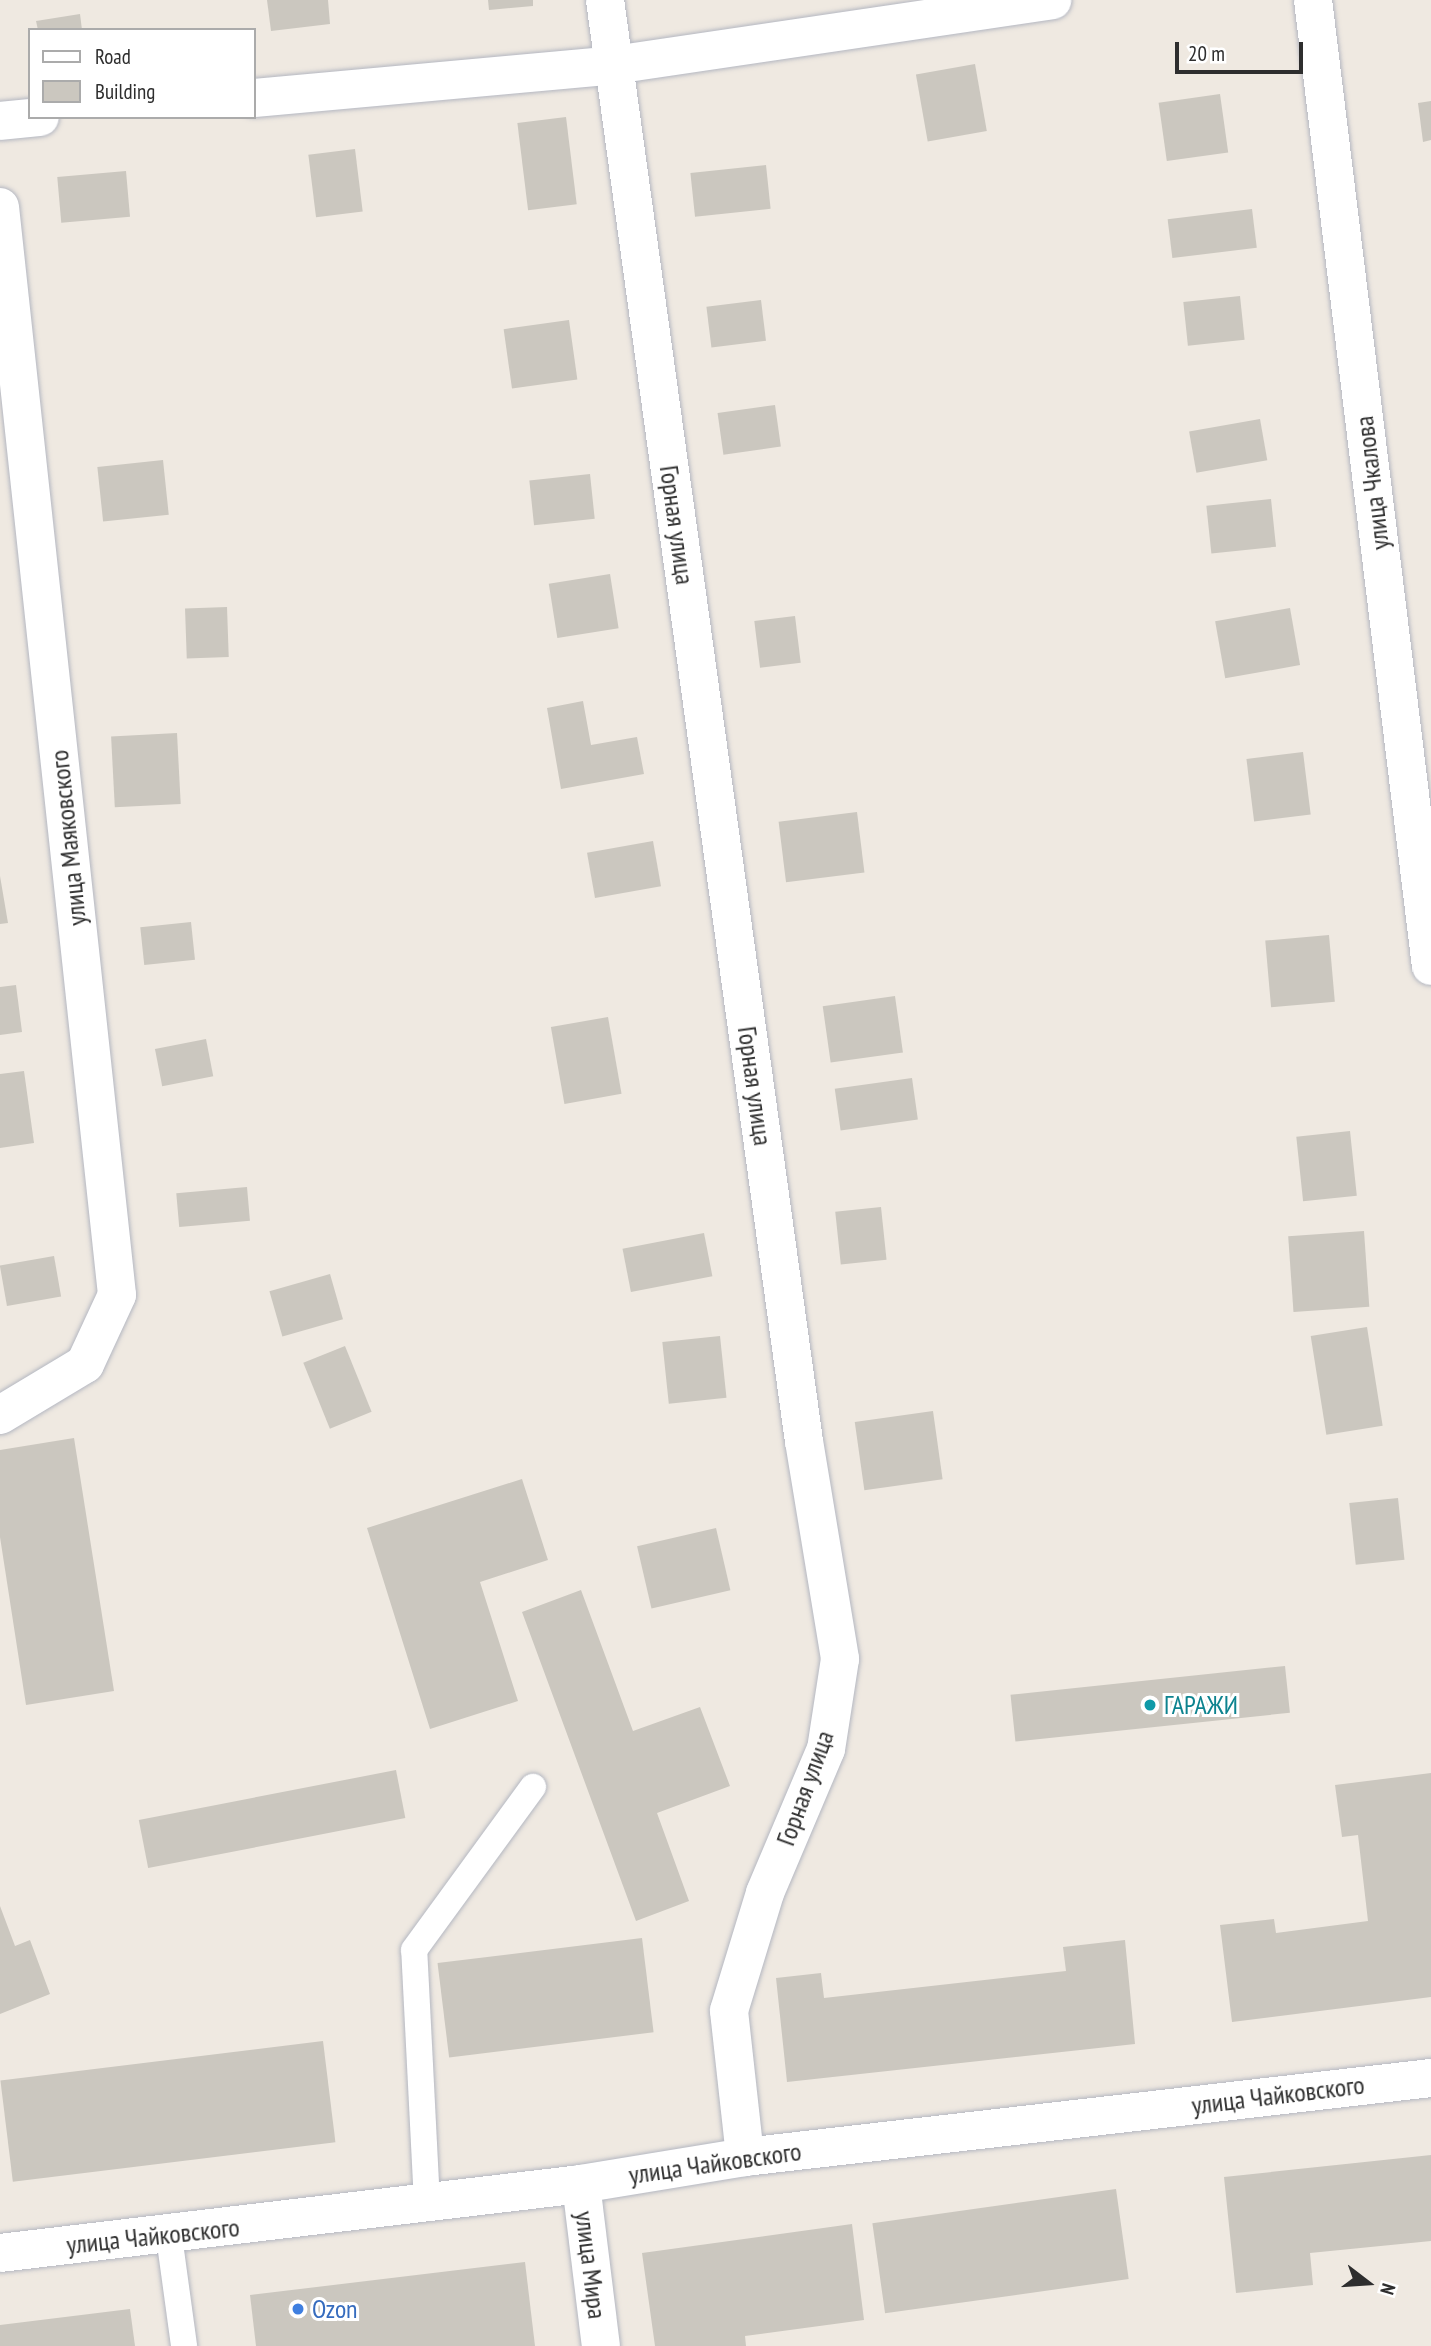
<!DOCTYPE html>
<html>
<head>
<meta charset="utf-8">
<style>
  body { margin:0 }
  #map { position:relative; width:1431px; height:2346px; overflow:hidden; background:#efe9e1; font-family:"PT Sans Narrow",sans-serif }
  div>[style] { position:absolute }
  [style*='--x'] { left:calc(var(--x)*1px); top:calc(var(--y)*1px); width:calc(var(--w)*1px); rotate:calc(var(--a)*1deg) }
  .building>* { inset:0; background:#cbc7bf; transform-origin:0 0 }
  .roads { filter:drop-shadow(0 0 2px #b4b7c1) drop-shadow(0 0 2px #b4b7c1) }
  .service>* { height:26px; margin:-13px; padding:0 13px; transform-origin:13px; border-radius:13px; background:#fff }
  .minor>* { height:38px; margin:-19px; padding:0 19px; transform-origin:19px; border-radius:19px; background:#fff }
  .secondary>* { height:38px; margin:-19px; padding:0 19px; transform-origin:19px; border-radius:19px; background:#fff }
  .dots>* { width:19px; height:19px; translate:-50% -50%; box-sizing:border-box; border:4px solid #fff; border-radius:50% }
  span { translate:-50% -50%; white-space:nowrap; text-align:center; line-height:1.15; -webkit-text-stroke:6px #fff; paint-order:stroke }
  .street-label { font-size:26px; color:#2e2e2e }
  .culture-label { font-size:26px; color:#0d838f }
  .left { translate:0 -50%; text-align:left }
  .shop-label { font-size:26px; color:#366cbe }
  .legend { position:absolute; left:28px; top:28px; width:228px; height:91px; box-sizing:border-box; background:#fff; border:2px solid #ababab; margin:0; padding:9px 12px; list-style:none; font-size:21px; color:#2e2e2e }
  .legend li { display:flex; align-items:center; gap:14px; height:35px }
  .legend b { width:35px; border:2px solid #ababab }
  .north { position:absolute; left:1333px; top:2248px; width:70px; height:70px; -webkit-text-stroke:5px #fff; paint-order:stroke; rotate:107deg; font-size:19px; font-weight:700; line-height:28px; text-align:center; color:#2e2e2e }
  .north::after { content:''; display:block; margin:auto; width:24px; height:32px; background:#2e2e2e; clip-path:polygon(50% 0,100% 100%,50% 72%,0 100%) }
  .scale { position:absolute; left:1175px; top:42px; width:128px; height:32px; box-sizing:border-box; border:4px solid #2e2e2e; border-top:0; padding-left:9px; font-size:21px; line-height:24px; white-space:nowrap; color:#2e2e2e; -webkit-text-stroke:5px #fff; paint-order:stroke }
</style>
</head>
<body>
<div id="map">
  <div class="building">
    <i style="clip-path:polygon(267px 0,328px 0,330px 24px,271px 31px)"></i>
    <i style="clip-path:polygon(488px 0,533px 0,533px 6px,489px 10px)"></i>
    <i style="clip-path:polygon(80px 14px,82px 30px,38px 30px,36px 21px)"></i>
    <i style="left:975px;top:64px;width:68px;height:60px;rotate:80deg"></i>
    <i style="left:1220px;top:94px;width:59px;height:62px;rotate:82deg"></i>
    <i style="clip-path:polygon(1431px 101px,1431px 140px,1423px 142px,1418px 103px)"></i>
    <i style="left:566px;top:117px;width:88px;height:49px;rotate:83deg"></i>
    <i style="left:355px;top:149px;width:63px;height:47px;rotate:83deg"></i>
    <i style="left:766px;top:165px;width:44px;height:76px;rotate:84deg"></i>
    <i style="left:126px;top:171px;width:46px;height:69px;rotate:85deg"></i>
    <i style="left:1252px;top:209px;width:39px;height:85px;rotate:83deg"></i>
    <i style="left:1240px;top:296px;width:44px;height:57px;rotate:84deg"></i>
    <i style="left:761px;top:300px;width:41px;height:55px;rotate:83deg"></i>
    <i style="left:569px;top:320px;width:60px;height:66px;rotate:82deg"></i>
    <i style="left:775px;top:405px;width:42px;height:58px;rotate:82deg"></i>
    <i style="left:1260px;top:419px;width:42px;height:72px;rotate:80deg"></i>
    <i style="left:163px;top:460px;width:55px;height:66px;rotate:84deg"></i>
    <i style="left:590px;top:474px;width:45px;height:61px;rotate:84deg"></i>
    <i style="left:1271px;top:499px;width:48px;height:65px;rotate:84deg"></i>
    <i style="left:610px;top:574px;width:55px;height:62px;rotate:81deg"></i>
    <i style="left:227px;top:607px;width:50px;height:42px;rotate:88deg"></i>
    <i style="left:1290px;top:608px;width:58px;height:76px;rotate:80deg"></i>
    <i style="left:795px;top:616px;width:47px;height:41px;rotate:83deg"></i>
    <i style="clip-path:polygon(583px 701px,591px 745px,637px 737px,644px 774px,561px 789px,547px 708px)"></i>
    <i style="left:177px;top:733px;width:71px;height:66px;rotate:87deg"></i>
    <i style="left:1303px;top:752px;width:63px;height:57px;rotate:83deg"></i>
    <i style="left:857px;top:812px;width:61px;height:79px;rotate:83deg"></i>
    <i style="left:653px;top:841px;width:46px;height:67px;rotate:80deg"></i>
    <i style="clip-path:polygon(0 876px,8px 923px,0 924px)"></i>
    <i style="left:191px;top:922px;width:38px;height:51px;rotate:84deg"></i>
    <i style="left:1329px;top:935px;width:67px;height:64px;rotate:85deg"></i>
    <i style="clip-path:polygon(16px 985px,22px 1032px,0 1035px,0 987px)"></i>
    <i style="left:895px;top:996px;width:57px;height:73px;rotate:82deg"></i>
    <i style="left:608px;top:1017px;width:78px;height:58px;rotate:80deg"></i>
    <i style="left:206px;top:1039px;width:38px;height:52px;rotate:79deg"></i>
    <i style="clip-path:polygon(24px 1071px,34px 1143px,0 1148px,0 1074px)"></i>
    <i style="left:912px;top:1078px;width:42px;height:78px;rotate:82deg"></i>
    <i style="left:1350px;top:1131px;width:65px;height:54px;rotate:84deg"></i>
    <i style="left:247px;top:1187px;width:34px;height:71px;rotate:85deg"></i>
    <i style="left:881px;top:1207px;width:53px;height:46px;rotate:84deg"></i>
    <i style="left:1364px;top:1231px;width:76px;height:76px;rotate:86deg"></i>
    <i style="left:704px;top:1233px;width:44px;height:83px;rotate:79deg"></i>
    <i style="left:54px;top:1256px;width:41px;height:55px;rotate:80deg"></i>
    <i style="left:330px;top:1274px;width:47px;height:63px;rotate:74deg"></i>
    <i style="left:1367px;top:1327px;width:100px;height:57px;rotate:81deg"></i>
    <i style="left:720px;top:1336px;width:62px;height:58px;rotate:84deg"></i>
    <i style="left:345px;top:1346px;width:71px;height:45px;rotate:68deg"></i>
    <i style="left:933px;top:1411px;width:69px;height:79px;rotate:82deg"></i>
    <i style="clip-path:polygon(74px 1438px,114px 1691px,26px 1705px,0 1537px,0 1450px)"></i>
    <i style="clip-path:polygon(522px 1479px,548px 1560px,480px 1582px,518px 1701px,430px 1729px,367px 1528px)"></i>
    <i style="left:1398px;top:1498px;width:62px;height:49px;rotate:84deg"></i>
    <i style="left:716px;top:1528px;width:64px;height:81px;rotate:77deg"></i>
    <i style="clip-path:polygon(581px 1590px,633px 1731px,700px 1707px,730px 1786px,657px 1813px,689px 1901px,636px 1921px,522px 1612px)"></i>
    <i style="left:1285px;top:1666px;width:47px;height:276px;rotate:84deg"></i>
    <i style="left:396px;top:1770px;width:49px;height:262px;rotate:79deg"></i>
    <i style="clip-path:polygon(1431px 1773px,1431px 1997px,1232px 2022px,1220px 1925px,1274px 1919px,1276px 1933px,1368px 1921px,1358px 1835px,1342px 1837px,1335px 1785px)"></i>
    <i style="clip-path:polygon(0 1906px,15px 1946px,30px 1940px,50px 1994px,0 2014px)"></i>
    <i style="left:642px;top:1938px;width:95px;height:206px;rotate:83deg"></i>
    <i style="clip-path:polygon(1125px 1940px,1135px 2044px,787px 2082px,776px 1978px,821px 1973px,824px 1998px,1066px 1971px,1063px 1947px)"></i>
    <i style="left:323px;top:2041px;width:102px;height:325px;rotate:83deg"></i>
    <i style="clip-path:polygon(1431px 2155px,1431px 2241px,1310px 2253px,1313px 2285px,1236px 2293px,1224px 2177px)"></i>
    <i style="left:1116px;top:2189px;width:91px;height:246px;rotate:82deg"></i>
    <i style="clip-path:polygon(852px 2224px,864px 2320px,745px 2336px,746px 2346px,655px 2346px,642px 2253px)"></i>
    <i style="clip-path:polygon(525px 2262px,535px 2346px,256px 2346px,250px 2295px)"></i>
    <i style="clip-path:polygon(130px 2309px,135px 2346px,0 2346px,0 2325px)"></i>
  </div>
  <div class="roads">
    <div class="service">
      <i style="--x:427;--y:2203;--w:253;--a:-92.9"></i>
      <i style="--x:414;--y:1950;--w:202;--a:-53.9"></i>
      <i style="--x:169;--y:2236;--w:111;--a:82.2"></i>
    </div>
    <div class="minor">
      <i style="--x:605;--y:0;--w:1455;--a:82.14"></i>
      <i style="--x:804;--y:1441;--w:221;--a:80.6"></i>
      <i style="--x:840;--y:1659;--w:91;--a:98.8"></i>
      <i style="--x:826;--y:1749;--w:156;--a:113"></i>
      <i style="--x:765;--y:1893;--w:123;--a:107"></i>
      <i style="--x:729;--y:2011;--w:147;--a:83.7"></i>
      <i style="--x:254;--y:98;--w:362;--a:-5.2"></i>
      <i style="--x:614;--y:65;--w:443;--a:-8.4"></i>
      <i style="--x:0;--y:121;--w:40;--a:-5.7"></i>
      <i style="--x:0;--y:207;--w:1094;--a:83.86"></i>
      <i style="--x:117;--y:1295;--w:76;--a:114.9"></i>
      <i style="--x:85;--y:1364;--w:99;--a:149"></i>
      <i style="--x:581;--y:2184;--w:163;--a:83"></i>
      <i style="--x:0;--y:2253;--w:585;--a:-6.77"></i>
      <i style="--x:581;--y:2184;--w:166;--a:-9.3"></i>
      <i style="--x:745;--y:2157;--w:691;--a:-6.57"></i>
    </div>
    <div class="secondary">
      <i style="--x:1313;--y:0;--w:973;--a:83.04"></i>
    </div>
  </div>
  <div class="dots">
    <i style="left:1150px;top:1705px;background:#0f9aa8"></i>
    <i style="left:298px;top:2309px;background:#3f7fe0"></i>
  </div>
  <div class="street-label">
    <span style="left:1372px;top:483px;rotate:-97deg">улица Чкалова</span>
    <span style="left:677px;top:525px;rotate:82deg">Горная улица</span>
    <span style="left:68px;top:838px;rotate:-96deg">улица Маяковского</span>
    <span style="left:755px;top:1086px;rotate:82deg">Горная улица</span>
    <span style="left:805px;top:1788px;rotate:-70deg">Горная улица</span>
    <span style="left:1278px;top:2095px;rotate:-7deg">улица Чайковского</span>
    <span style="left:715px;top:2163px;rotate:-8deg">улица Чайковского</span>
    <span style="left:153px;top:2236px;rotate:-6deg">улица Чайковского</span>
    <span style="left:591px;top:2265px;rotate:83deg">улица Мира</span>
  </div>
  <div class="culture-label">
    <span class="left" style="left:1164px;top:1705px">ГАРАЖИ</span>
  </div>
  <div class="shop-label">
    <span class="left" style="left:312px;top:2309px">Ozon</span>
  </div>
  <ul class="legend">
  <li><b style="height:9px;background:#fff"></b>Road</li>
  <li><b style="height:19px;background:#cbc7bf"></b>Building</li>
  </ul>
  <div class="north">N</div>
  <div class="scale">20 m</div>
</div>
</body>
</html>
